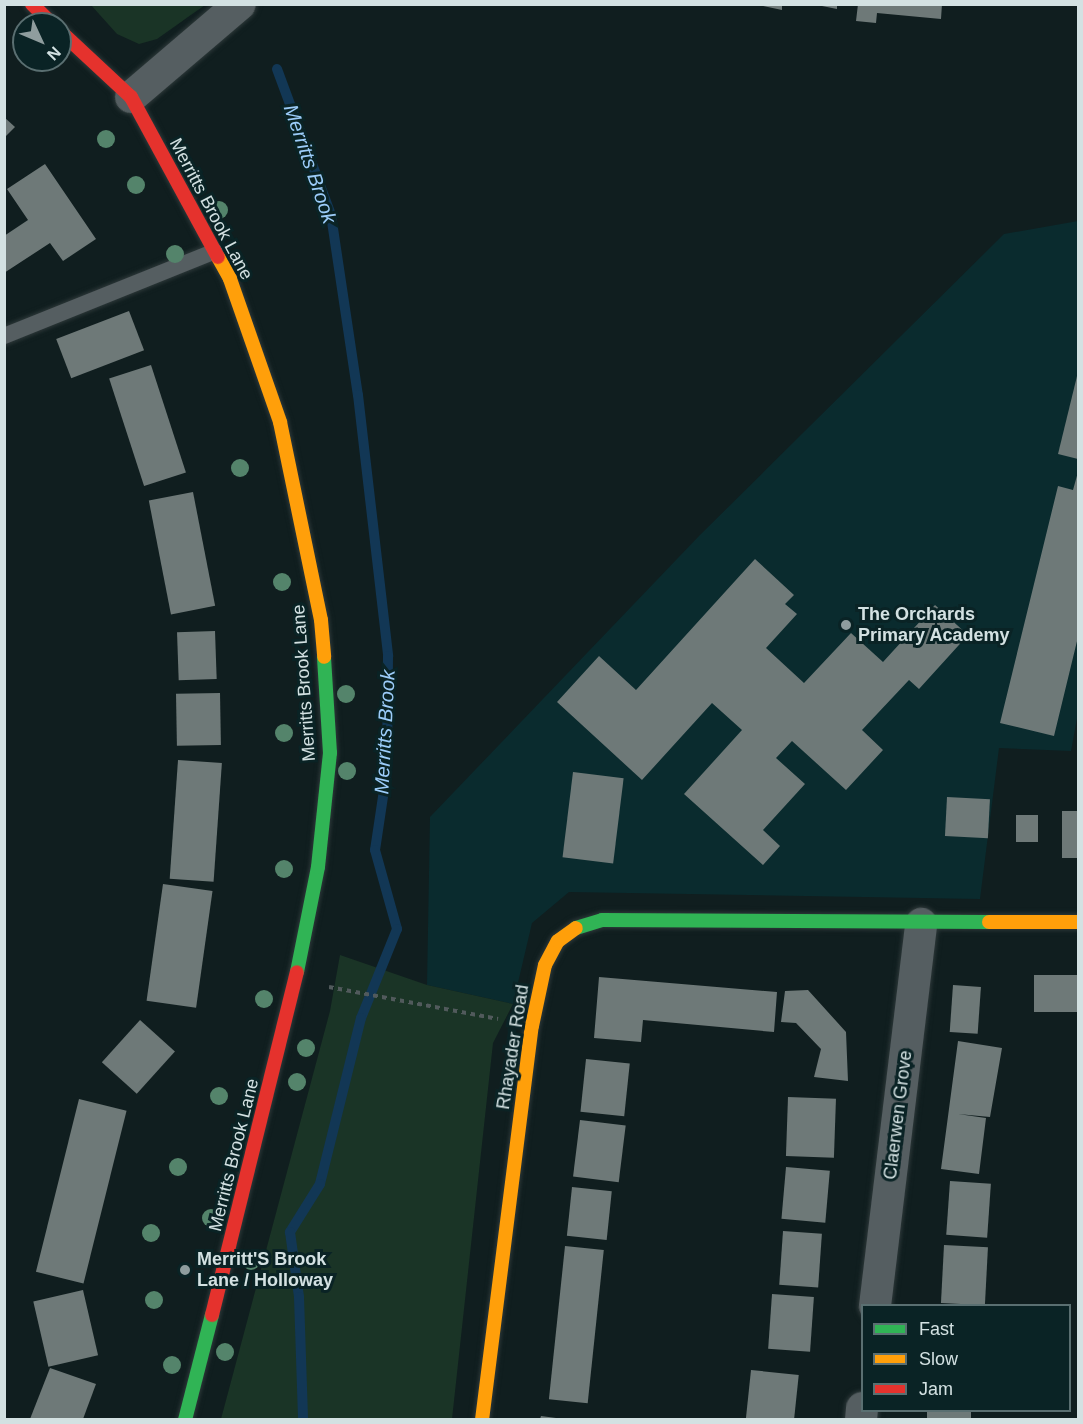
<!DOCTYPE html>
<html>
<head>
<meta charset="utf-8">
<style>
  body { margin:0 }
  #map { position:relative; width:1083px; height:1424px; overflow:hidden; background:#101e1f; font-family:Arial,sans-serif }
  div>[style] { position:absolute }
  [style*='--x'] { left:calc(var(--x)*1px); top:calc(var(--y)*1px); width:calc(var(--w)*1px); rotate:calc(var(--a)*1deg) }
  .built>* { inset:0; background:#0a2b2e }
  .green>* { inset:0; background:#1a3426 }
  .stream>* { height:10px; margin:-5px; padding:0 5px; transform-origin:5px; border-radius:5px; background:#123755 }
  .building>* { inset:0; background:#6e7978; transform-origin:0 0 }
  .path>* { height:4px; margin-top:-2px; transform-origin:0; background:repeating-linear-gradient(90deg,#515a5c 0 4.5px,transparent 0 9px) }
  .roads { filter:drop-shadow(0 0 2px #2d3839) drop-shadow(0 0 2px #2d3839) }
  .lane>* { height:16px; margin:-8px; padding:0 8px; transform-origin:8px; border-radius:8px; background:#555e61 }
  .street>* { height:32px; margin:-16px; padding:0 16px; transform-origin:16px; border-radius:16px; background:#555e61 }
  .fast>* { height:14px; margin:-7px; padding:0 7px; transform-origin:7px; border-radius:7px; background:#30b455 }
  .slow>* { height:14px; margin:-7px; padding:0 7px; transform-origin:7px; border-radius:7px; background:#ff9f0a }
  .jam>* { height:14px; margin:-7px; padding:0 7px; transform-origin:7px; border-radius:7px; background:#e5322d }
  .trees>* { width:18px; height:18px; margin:-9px; border-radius:50%; background:#54846b }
  .dots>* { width:16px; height:16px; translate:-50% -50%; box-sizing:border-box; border:3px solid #0a2325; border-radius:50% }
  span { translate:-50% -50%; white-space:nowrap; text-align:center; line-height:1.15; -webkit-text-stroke:6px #0a2325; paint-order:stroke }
  .street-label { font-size:18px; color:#d3e1e2 }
  .poi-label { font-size:18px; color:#d3e1e2; font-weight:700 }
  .left { translate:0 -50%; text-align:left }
  .water-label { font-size:20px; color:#9cccf9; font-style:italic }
  .frame { position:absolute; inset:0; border:6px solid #d3e1e2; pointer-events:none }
  .legend { position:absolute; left:861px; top:1304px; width:210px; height:108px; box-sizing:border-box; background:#0a2325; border:2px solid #5a6f71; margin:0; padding:8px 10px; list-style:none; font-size:18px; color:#d3e1e2 }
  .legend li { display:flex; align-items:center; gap:12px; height:30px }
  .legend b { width:30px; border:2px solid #5a6f71 }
  .north { position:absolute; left:12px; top:12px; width:60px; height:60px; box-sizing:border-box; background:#0a2325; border:2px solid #5a6f71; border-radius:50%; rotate:134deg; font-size:16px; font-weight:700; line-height:24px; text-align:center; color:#d3e1e2 }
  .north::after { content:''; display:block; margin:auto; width:21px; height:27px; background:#8f9d9e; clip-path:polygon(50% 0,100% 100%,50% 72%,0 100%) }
</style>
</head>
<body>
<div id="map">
  <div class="built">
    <i style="clip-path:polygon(1078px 221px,1078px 713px,1071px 751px,999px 748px,980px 899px,569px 892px,532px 923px,513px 1004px,427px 985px,430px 817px,699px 536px,1004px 234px)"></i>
  </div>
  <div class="green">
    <i style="clip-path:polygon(91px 5px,205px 5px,157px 39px,139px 44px,117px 34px)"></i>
    <i style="clip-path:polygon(340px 955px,427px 985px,513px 1004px,493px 1043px,452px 1419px,221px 1419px,330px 1011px)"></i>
  </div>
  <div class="stream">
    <i style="--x:277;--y:69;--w:156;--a:69.7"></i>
    <i style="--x:331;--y:215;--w:182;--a:81.5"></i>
    <i style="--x:358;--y:395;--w:263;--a:83.4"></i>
    <i style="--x:388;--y:656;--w:114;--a:90.5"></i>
    <i style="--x:387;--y:770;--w:81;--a:98.5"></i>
    <i style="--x:375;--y:850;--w:82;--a:74.4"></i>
    <i style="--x:397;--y:929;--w:96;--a:112"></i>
    <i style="--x:361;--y:1018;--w:171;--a:103.9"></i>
    <i style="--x:320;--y:1184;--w:57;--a:122"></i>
    <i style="--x:290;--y:1232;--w:66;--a:82.1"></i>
    <i style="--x:299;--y:1297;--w:123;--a:88.1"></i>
  </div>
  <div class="building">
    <i style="clip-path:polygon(753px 4px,782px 4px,782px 10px)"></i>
    <i style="clip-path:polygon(812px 4px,837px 4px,837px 9px)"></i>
    <i style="clip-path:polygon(858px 4px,942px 4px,941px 19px,877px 13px,876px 23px,856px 21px)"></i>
    <i style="clip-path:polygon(4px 117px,15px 127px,4px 138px)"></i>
    <i style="clip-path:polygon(45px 164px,96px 239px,63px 261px,50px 243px,4px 273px,4px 236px,28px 220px,7px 189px)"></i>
    <i style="left:129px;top:311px;width:42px;height:78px;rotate:69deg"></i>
    <i style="left:151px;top:365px;width:113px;height:44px;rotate:72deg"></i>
    <i style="clip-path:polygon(1078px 372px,1078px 459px,1058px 454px)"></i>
    <i style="clip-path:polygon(1078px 472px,1078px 637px,1054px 736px,1000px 723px,1058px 486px,1073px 490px)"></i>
    <i style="left:193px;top:492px;width:116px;height:45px;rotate:79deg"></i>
    <i style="clip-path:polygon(755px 559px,794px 595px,785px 604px,797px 614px,766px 648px,804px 683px,851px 633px,883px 662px,935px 605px,968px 635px,919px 689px,909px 680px,862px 730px,883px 750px,846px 790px,792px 741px,776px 758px,805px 784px,763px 830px,780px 846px,763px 865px,684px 794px,742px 730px,712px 703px,642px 780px,557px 702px,599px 656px,636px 690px)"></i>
    <i style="left:215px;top:631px;width:48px;height:38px;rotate:88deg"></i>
    <i style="left:220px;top:693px;width:52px;height:44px;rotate:89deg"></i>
    <i style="left:178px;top:760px;width:44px;height:119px;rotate:4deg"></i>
    <i style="left:573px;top:772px;width:51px;height:86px;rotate:7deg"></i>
    <i style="left:947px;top:797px;width:43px;height:39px;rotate:3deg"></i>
    <i style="left:1062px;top:811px;width:16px;height:47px"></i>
    <i style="left:1016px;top:815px;width:22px;height:27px"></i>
    <i style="left:163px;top:884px;width:50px;height:118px;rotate:8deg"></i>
    <i style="left:1034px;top:975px;width:44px;height:37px"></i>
    <i style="clip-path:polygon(599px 977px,777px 992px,774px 1032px,643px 1020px,641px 1042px,594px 1038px)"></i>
    <i style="left:953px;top:985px;width:28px;height:47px;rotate:4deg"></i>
    <i style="clip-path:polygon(808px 990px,846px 1032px,848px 1081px,814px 1077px,821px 1049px,796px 1023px,781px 1022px,785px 991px)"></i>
    <i style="left:140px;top:1020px;width:47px;height:57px;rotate:42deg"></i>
    <i style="clip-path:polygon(958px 1041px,1002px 1048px,990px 1117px,958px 1114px,986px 1118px,979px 1174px,941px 1169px)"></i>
    <i style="left:586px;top:1059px;width:44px;height:53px;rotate:6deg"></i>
    <i style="left:788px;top:1097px;width:48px;height:59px;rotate:2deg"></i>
    <i style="left:79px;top:1099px;width:49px;height:178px;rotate:14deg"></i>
    <i style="left:580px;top:1120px;width:46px;height:57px;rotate:7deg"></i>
    <i style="left:786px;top:1167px;width:44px;height:52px;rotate:5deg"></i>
    <i style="left:950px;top:1181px;width:41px;height:54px;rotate:4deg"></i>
    <i style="left:572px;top:1187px;width:40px;height:49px;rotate:6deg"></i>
    <i style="left:783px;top:1231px;width:39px;height:54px;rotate:4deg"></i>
    <i style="left:944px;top:1245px;width:44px;height:58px;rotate:3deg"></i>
    <i style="left:565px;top:1246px;width:39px;height:154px;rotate:6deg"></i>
    <i style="left:83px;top:1290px;width:67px;height:51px;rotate:77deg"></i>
    <i style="left:772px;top:1294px;width:42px;height:55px;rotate:4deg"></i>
    <i style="clip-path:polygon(50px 1368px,96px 1384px,83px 1419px,30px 1419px)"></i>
    <i style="left:751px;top:1370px;width:48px;height:49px;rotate:6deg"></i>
    <i style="left:927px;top:1410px;width:44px;height:9px"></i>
    <i style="clip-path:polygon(541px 1416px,556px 1418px,556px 1419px,540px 1419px)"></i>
  </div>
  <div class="path">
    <i style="--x:329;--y:987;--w:172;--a:10.7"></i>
  </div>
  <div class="roads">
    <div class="lane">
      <i style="--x:4;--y:336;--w:227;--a:-21.9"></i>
    </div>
    <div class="street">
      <i style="--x:131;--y:97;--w:143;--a:-40.5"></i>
      <i style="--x:875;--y:1306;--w:385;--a:-83.1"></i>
      <i style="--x:861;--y:1420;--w:12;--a:-85"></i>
    </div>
    <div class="fast">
      <i style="--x:576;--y:928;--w:27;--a:-17"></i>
      <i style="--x:602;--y:920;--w:387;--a:0.3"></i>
      <i style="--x:297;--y:972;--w:107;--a:-78.7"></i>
      <i style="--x:318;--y:867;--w:115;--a:-84"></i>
      <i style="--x:330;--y:753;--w:96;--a:-93.6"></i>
      <i style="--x:185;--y:1420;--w:108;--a:-75.6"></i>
    </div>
    <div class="slow">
      <i style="--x:218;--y:257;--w:25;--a:61"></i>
      <i style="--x:230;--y:279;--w:151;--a:70.7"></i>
      <i style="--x:280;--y:422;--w:202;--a:78.3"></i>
      <i style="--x:321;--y:620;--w:37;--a:85"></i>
      <i style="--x:989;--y:922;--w:89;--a:0"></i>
      <i style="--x:482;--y:1420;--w:397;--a:-82.8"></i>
      <i style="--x:532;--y:1026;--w:62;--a:-78"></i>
      <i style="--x:545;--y:965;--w:27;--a:-62"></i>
      <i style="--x:558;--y:941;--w:22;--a:-36"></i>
    </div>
    <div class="jam">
      <i style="--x:32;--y:4;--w:28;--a:45"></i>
      <i style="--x:60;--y:31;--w:97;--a:42.9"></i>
      <i style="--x:131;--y:97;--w:182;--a:61.5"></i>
      <i style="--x:212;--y:1315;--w:353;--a:-76.1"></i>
    </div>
  </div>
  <div class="trees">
    <i style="left:106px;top:139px"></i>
    <i style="left:136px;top:185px"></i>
    <i style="left:219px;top:210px"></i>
    <i style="left:175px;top:254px"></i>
    <i style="left:240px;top:468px"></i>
    <i style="left:282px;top:582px"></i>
    <i style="left:346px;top:694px"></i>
    <i style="left:284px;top:733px"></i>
    <i style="left:347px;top:771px"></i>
    <i style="left:284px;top:869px"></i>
    <i style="left:264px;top:999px"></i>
    <i style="left:306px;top:1048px"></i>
    <i style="left:297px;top:1082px"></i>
    <i style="left:219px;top:1096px"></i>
    <i style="left:178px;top:1167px"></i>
    <i style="left:211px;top:1218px"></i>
    <i style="left:151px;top:1233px"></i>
    <i style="left:251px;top:1261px"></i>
    <i style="left:154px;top:1300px"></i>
    <i style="left:225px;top:1352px"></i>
    <i style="left:172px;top:1365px"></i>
  </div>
  <div class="dots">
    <i style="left:846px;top:625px;background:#8f9d9e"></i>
    <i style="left:185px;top:1270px;background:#8f9d9e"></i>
  </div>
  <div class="street-label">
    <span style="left:211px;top:209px;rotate:62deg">Merritts Brook Lane</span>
    <span style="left:304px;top:683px;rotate:-94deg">Merritts Brook Lane</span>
    <span style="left:513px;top:1047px;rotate:-81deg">Rhayader Road</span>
    <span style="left:898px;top:1115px;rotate:-83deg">Claerwen Grove</span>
    <span style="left:234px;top:1155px;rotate:-76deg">Merritts Brook Lane</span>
  </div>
  <div class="poi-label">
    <span class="left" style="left:858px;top:625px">The Orchards<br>Primary Academy</span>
    <span class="left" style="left:197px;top:1270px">Merritt'S Brook<br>Lane / Holloway</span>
  </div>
  <div class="water-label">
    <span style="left:310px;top:164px;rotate:71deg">Merritts Brook</span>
    <span style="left:385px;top:732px;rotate:-87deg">Merritts Brook</span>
  </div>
  <div class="frame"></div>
  <ul class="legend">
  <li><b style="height:8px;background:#30b455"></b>Fast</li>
  <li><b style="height:8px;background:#ff9f0a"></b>Slow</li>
  <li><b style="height:8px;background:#e5322d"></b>Jam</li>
  </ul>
  <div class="north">N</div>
</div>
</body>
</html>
